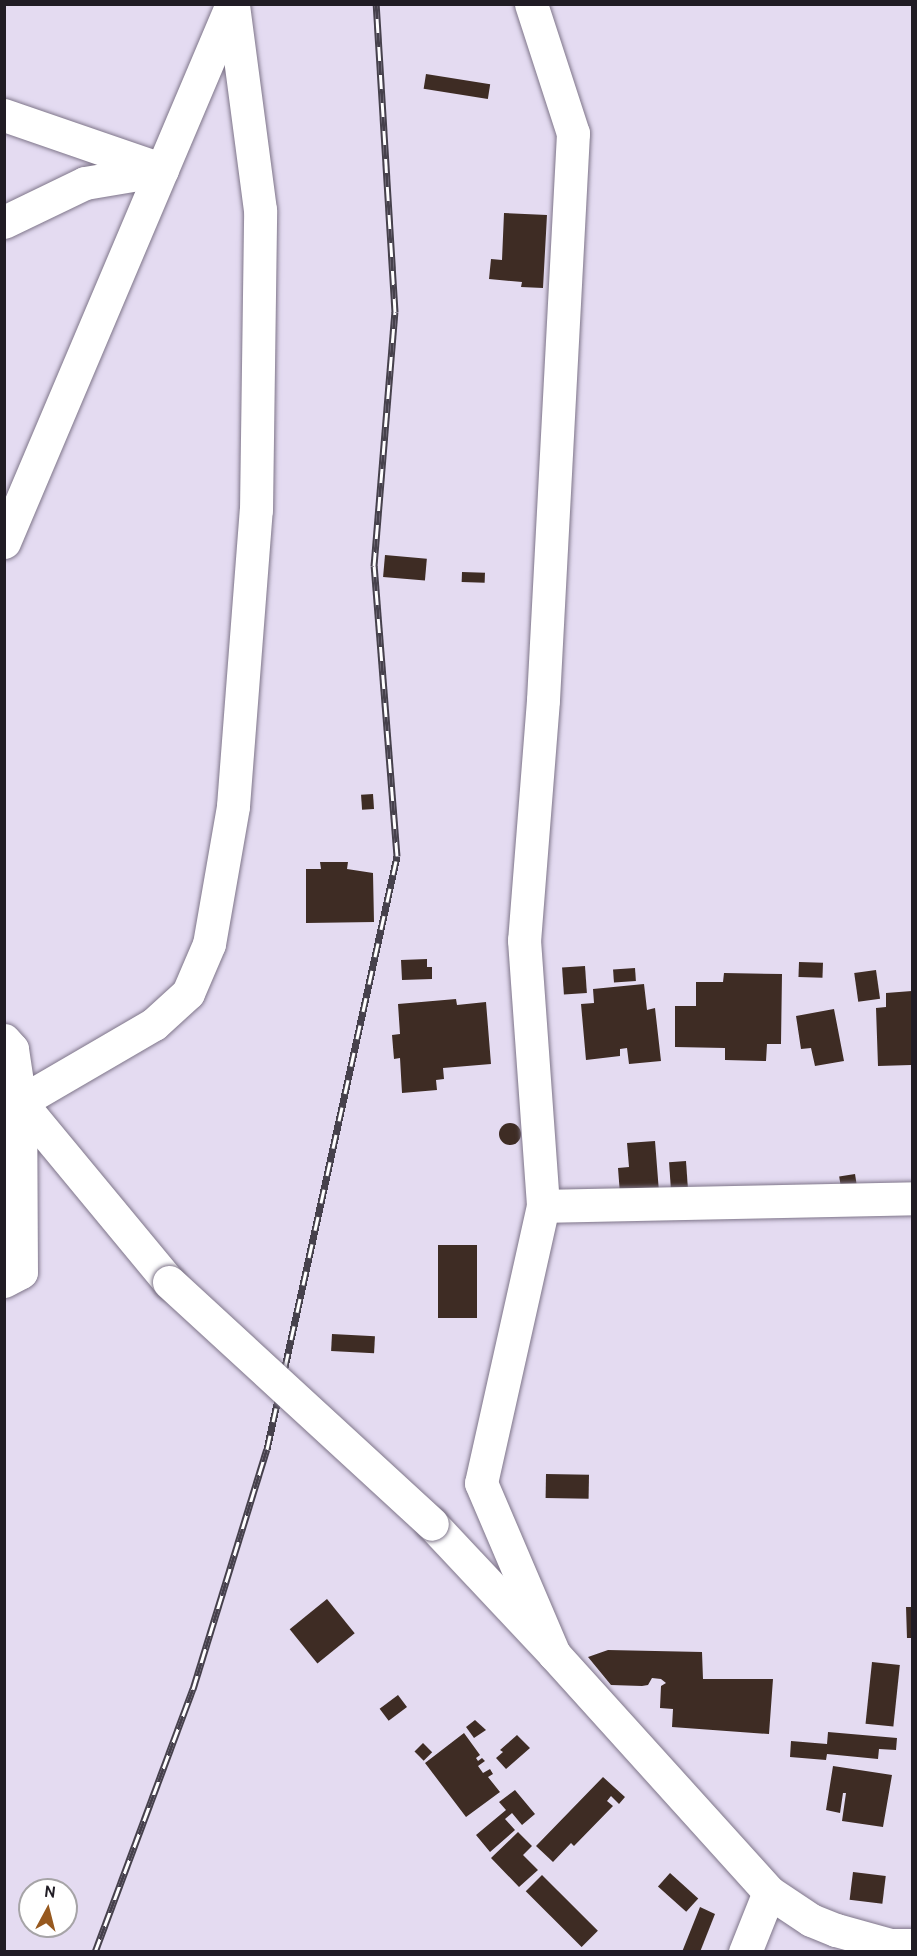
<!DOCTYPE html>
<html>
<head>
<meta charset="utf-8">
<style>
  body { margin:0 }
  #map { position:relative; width:917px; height:1956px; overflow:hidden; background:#e4dbf1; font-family:Cabin,sans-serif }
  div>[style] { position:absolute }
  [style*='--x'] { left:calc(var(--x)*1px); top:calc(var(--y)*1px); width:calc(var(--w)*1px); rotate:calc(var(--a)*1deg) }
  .building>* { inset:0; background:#3e2c24; transform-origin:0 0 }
  .round { border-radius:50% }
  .roads { filter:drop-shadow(0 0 2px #7e7589) drop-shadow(0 0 2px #7e7589) }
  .minor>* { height:33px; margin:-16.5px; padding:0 16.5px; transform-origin:16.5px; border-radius:16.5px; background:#fff }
  .rail>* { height:7px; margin-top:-3.5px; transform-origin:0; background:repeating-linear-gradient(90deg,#fff 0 14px,#46414c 0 28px); box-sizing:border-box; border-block:2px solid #46414c }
  .bridges { filter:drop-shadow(0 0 2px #7e7589) drop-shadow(0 0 2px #7e7589) }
  .minor-bridge>* { height:33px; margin:-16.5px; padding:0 16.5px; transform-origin:16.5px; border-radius:16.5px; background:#fff }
  span { translate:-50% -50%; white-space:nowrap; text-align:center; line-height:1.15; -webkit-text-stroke:6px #fff; paint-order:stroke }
  .frame { position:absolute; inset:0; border:6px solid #201c24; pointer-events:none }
  .north { position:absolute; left:18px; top:1878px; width:60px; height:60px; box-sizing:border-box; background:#fff; border:2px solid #a6a4a7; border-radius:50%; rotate:7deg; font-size:16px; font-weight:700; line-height:24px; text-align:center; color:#201c24 }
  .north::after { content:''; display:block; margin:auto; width:21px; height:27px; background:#97591f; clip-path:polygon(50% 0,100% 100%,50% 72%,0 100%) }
</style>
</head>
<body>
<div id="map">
  <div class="building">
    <i style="left:426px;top:74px;width:65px;height:15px;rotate:9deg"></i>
    <i style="clip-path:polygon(504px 213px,547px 215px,543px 288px,521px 287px,522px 282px,489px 279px,491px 259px,502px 260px)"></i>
    <i style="left:385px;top:555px;width:42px;height:22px;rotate:5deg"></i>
    <i style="left:462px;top:572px;width:23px;height:10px;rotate:2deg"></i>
    <i style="left:373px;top:794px;width:15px;height:12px;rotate:86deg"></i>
    <i style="clip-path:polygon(320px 862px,348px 862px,347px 869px,373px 873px,374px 922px,306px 923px,306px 869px,321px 869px)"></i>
    <i style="clip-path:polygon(427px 959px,427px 967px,432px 967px,432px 979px,402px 980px,401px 960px)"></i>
    <i style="left:799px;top:962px;width:24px;height:15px;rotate:2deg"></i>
    <i style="left:585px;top:966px;width:27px;height:23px;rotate:86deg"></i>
    <i style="left:635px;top:968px;width:13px;height:22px;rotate:86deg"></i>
    <i style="left:876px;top:970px;width:29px;height:22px;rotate:82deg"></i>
    <i style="clip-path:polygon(724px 973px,782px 974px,781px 1044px,767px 1044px,766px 1061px,725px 1060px,725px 1048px,675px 1047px,675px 1006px,696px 1006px,696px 982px,723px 982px)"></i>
    <i style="clip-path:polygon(644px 984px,647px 1010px,655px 1008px,661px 1061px,629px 1064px,627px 1048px,620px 1049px,620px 1056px,586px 1060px,581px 1004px,594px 1003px,593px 989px)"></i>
    <i style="clip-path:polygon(912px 991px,911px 1065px,878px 1066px,876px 1008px,886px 1007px,886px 993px)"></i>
    <i style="clip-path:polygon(456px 999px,457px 1005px,486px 1002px,491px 1064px,443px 1068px,444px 1079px,436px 1080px,437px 1090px,402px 1093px,400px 1058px,394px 1059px,392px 1035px,400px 1034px,398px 1004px)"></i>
    <i style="clip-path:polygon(834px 1009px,844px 1061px,815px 1066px,811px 1048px,801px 1049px,796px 1016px)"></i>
    <i class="round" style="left:499px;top:1123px;width:22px;height:22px"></i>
    <i style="clip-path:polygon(655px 1141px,659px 1192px,620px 1194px,618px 1168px,629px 1167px,627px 1143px)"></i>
    <i style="left:686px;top:1161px;width:27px;height:17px;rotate:86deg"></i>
    <i style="left:855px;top:1174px;width:13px;height:16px;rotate:81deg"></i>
    <i style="left:438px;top:1245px;width:39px;height:73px"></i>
    <i style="left:332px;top:1334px;width:43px;height:17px;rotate:3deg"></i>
    <i style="left:546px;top:1474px;width:43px;height:24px;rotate:1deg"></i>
    <i style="left:327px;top:1599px;width:44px;height:48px;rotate:51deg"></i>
    <i style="clip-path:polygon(906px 1607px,912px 1607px,912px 1638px,907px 1638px)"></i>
    <i style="clip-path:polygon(608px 1650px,702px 1652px,703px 1679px,773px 1679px,769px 1734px,672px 1727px,673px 1709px,660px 1708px,661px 1686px,666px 1683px,661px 1679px,652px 1678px,648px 1685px,642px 1686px,611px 1685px,588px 1657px)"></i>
    <i style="left:872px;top:1662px;width:28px;height:62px;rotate:6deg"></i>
    <i style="left:398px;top:1695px;width:15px;height:23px;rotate:53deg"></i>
    <i style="clip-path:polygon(475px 1720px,486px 1730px,474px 1738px,466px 1727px)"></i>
    <i style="clip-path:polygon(828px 1732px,897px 1738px,896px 1750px,879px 1749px,878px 1759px,827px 1754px,826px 1760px,790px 1757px,791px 1741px,827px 1744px)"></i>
    <i style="clip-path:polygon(464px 1733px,480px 1755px,476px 1758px,478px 1761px,482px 1758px,485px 1761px,478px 1766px,483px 1773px,490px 1769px,493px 1774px,488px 1777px,500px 1792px,466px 1817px,425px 1763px)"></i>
    <i style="clip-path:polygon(517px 1735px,530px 1748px,506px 1769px,496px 1758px,503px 1752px,500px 1750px)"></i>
    <i style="left:423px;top:1743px;width:13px;height:12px;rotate:45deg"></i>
    <i style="clip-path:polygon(833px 1766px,892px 1775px,883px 1827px,842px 1821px,846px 1793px,843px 1793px,840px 1813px,826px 1810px)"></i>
    <i style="clip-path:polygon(603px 1777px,625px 1797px,619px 1804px,611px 1796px,607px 1801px,613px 1806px,574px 1846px,571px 1843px,553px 1862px,536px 1846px)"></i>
    <i style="clip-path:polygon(515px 1790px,535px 1814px,522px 1825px,512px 1813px,505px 1819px,515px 1830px,490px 1852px,476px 1835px,506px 1810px,499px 1802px)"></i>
    <i style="clip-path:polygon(518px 1832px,532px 1846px,523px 1855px,538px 1870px,519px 1887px,491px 1858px)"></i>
    <i style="left:853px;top:1872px;width:33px;height:28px;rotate:7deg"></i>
    <i style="left:670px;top:1873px;width:38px;height:18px;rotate:42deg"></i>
    <i style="left:542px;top:1875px;width:79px;height:23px;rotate:45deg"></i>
    <i style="clip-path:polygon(700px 1907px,715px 1914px,700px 1952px,682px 1952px)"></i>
  </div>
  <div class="roads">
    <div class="minor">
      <i style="--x:531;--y:4;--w:136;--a:72"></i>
      <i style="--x:573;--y:133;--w:568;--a:93.03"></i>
      <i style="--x:543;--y:700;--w:241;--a:94.5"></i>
      <i style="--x:524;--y:940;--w:267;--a:85.9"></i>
      <i style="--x:4;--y:115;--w:166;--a:19"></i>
      <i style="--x:4;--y:222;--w:90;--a:-25.7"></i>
      <i style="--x:85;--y:183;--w:78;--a:-9.6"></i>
      <i style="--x:4;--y:542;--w:584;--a:-67.03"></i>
      <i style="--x:4;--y:1040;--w:12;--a:48"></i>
      <i style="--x:12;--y:1049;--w:54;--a:81.4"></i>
      <i style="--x:20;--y:1102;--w:234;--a:50.4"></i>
      <i style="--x:4;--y:1281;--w:19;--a:-28"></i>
      <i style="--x:21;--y:1272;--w:170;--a:-90.3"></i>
      <i style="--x:20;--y:1102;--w:155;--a:-30.2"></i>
      <i style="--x:154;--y:1024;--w:46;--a:-42.4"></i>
      <i style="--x:188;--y:993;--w:53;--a:-66.8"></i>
      <i style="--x:209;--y:944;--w:140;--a:-80.1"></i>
      <i style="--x:233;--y:806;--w:297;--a:-85.6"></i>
      <i style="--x:256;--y:510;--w:300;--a:-89.2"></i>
      <i style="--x:260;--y:210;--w:208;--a:-97.5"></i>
      <i style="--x:432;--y:1524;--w:178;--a:46.8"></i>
      <i style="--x:554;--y:1654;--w:321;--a:47.9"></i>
      <i style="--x:769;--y:1892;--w:65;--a:111.8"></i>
      <i style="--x:554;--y:1654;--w:186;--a:-113.1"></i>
      <i style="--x:481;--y:1483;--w:284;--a:-77.4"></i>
      <i style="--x:543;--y:1206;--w:369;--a:-1.2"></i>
      <i style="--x:769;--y:1892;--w:50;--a:33.7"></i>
      <i style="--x:811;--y:1920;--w:27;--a:22"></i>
      <i style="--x:836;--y:1930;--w:56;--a:15.5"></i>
      <i style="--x:890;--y:1945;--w:22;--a:0"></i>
    </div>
  </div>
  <div class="rail">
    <i style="--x:95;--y:1952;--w:281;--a:-69.6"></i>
    <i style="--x:193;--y:1689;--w:251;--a:-72.9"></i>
    <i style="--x:267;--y:1449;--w:607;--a:-77.63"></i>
    <i style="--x:397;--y:856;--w:291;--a:-94.5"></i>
    <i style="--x:374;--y:566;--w:255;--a:-85.3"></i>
    <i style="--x:395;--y:312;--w:309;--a:-93.5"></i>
  </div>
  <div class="bridges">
    <div class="minor-bridge">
      <i style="--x:169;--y:1282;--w:357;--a:42.6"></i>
    </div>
  </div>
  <div class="frame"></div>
  <div class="north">N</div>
</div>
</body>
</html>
